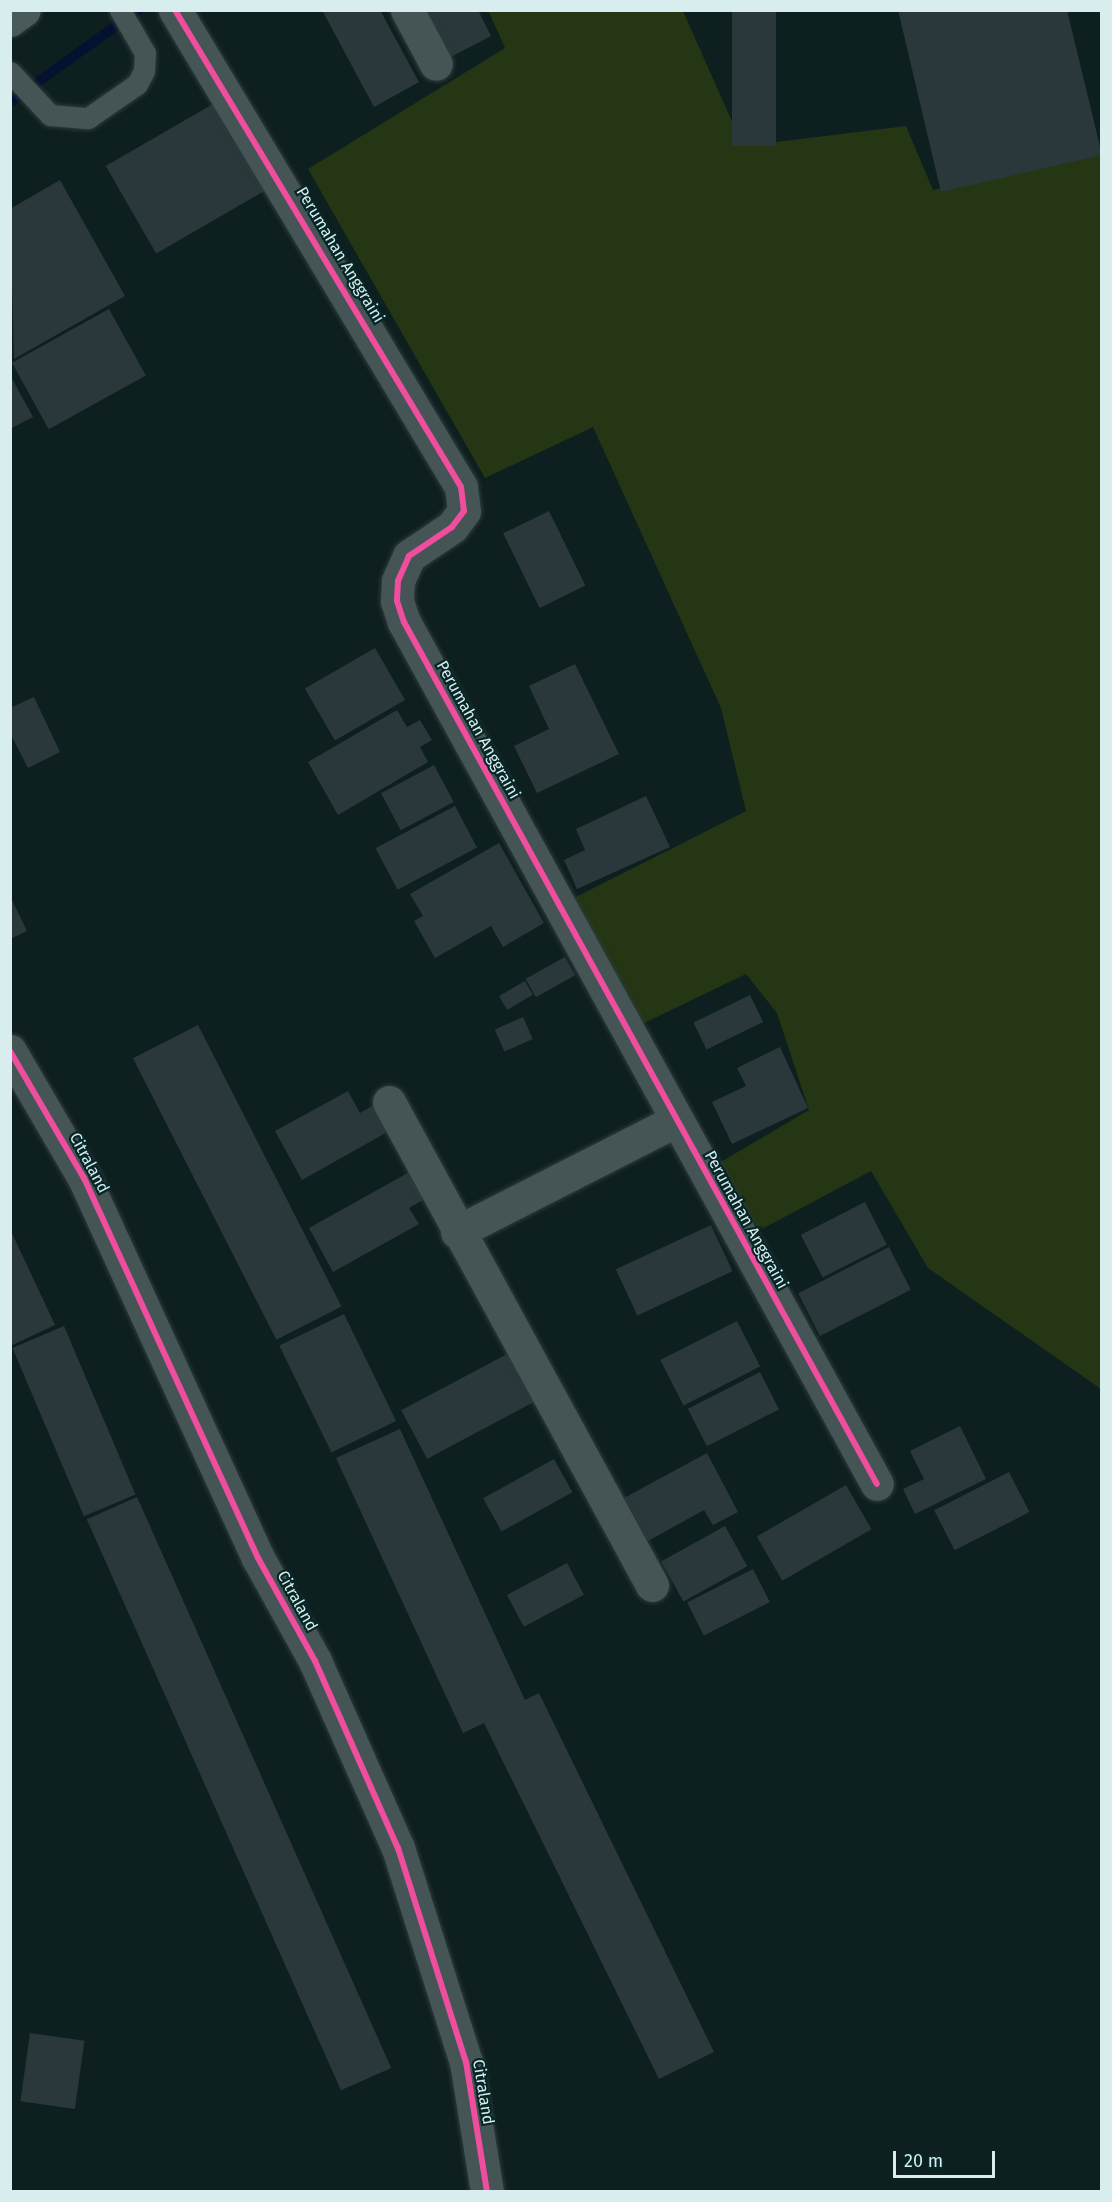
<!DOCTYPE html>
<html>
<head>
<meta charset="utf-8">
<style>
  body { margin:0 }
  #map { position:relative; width:1112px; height:2202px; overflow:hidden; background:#0e1f20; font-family:"Fira Sans",sans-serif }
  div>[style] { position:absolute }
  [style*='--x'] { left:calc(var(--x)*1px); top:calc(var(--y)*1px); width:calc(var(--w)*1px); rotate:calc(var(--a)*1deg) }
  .green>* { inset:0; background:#243614 }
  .stream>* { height:10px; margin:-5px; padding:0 5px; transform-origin:5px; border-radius:5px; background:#041130 }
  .building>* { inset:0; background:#2a383b; transform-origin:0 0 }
  .roads { filter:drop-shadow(0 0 2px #2e3a3a) drop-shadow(0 0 2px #2e3a3a) }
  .service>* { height:21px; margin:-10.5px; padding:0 10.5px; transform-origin:10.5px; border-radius:10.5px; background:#455454 }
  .minor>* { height:33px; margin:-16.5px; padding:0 16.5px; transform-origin:16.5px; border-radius:16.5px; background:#455454 }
  .trunk>* { height:33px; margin:-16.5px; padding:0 16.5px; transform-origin:16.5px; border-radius:16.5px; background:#485b58 }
  .cycleway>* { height:6px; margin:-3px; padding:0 3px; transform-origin:3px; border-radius:3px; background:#ef4d9e }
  span { translate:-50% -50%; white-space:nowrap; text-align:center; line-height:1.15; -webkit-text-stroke:4.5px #072627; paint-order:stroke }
  .street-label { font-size:16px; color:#d8eded }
  .frame { position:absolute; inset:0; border:12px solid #d8eded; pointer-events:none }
  .scale { position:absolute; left:893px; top:2151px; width:102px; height:27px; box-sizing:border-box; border:3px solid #d8eded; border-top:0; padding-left:8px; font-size:18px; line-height:21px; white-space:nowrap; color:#d8eded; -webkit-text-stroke:4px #072627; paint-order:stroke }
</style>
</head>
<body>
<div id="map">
  <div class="green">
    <i style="clip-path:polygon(488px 10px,683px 11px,743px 146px,906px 126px,933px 190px,1101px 153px,1101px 1389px,928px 1268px,871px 1171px,760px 1230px,714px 1166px,809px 1110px,777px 1013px,746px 974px,638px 1026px,572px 899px,746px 811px,721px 708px,593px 427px,485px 478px,308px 169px,505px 48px)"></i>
  </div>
  <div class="stream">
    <i style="--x:10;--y:102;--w:158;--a:-35.7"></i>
  </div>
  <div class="building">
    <i style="clip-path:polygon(322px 10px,380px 10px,419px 82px,374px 107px)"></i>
    <i style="clip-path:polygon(423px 10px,478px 10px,491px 36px,447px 59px)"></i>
    <i style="left:732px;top:10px;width:44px;height:136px"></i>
    <i style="clip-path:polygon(898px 10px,1067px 10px,1102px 155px,941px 192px)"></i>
    <i style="left:220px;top:100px;width:101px;height:132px;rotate:60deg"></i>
    <i style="clip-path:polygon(60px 180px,125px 296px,14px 359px,10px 209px)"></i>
    <i style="left:109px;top:309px;width:76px;height:111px;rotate:61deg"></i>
    <i style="clip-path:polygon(10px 375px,33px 417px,10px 429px)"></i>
    <i style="left:549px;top:511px;width:83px;height:51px;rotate:64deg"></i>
    <i style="left:375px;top:648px;width:60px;height:81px;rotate:60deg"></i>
    <i style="clip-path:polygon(575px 664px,619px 754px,537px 793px,514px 746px,549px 729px,529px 686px)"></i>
    <i style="clip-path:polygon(34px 697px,60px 752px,28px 768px,10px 733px,10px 708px)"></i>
    <i style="clip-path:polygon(397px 710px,407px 727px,420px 720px,432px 740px,420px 747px,428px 762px,338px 815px,308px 762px)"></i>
    <i style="left:434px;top:765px;width:42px;height:60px;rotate:62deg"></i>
    <i style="clip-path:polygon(646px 796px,670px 847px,577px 889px,564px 860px,585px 850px,576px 829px)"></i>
    <i style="left:455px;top:806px;width:47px;height:90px;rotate:62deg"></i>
    <i style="clip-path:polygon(499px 843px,544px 923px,503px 947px,491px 926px,435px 958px,414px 921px,423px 916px,410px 894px)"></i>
    <i style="clip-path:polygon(10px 896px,27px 931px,10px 939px)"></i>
    <i style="left:565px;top:957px;width:21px;height:45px;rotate:61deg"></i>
    <i style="left:525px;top:981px;width:16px;height:30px;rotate:60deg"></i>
    <i style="left:750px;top:995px;width:30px;height:63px;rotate:64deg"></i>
    <i style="left:523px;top:1017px;width:24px;height:31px;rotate:66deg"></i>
    <i style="left:198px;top:1025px;width:316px;height:73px;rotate:63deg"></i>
    <i style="clip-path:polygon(780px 1047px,808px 1108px,732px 1144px,712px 1102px,746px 1086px,737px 1068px)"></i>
    <i style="clip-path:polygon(348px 1091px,360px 1113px,377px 1103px,391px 1130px,302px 1180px,275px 1131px)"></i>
    <i style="clip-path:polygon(413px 1170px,428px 1197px,409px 1208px,419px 1224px,333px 1272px,309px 1228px)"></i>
    <i style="left:865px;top:1202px;width:48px;height:72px;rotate:63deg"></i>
    <i style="left:711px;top:1225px;width:51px;height:105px;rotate:65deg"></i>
    <i style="clip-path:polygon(10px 1229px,55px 1325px,10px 1346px)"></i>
    <i style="left:889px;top:1247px;width:48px;height:102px;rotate:63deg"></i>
    <i style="left:344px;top:1314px;width:119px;height:72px;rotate:64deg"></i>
    <i style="left:737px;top:1321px;width:51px;height:86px;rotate:63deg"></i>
    <i style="left:64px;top:1326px;width:183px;height:56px;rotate:67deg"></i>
    <i style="left:509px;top:1353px;width:55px;height:122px;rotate:62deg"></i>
    <i style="left:760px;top:1372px;width:42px;height:81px;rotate:63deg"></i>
    <i style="clip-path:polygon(960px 1426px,986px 1479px,915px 1514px,903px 1489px,924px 1479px,910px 1451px)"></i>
    <i style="clip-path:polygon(400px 1429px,525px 1700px,539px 1693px,714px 2052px,659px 2079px,484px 1723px,463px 1733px,336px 1458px)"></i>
    <i style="clip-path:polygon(707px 1453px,738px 1512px,713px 1525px,704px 1510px,648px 1541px,624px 1498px)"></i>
    <i style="left:554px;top:1459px;width:38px;height:81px;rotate:61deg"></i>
    <i style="left:1009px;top:1472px;width:45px;height:84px;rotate:63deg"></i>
    <i style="left:846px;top:1485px;width:51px;height:103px;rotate:60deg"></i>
    <i style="left:137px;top:1497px;width:625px;height:55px;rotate:66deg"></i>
    <i style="left:725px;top:1526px;width:46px;height:73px;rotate:61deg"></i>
    <i style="left:567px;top:1563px;width:36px;height:68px;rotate:62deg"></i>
    <i style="left:753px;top:1569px;width:37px;height:74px;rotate:63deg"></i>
    <i style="left:30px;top:2033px;width:55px;height:69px;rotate:8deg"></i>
  </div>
  <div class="roads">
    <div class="service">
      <i style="--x:10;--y:72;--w:59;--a:47.1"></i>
      <i style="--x:50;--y:115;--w:38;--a:5"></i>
      <i style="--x:88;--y:118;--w:60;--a:-34.8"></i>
      <i style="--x:137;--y:84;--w:15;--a:-62"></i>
      <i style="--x:144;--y:71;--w:18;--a:-87"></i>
      <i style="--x:145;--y:53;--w:50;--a:-120.2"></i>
    </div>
    <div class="minor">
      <i style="--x:175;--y:10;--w:556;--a:59.05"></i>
      <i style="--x:461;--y:487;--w:24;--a:83"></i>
      <i style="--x:464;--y:511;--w:20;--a:127"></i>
      <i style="--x:452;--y:527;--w:52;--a:146"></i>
      <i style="--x:409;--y:556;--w:27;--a:114"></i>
      <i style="--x:398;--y:581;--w:20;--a:93"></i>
      <i style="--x:397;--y:601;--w:22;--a:72"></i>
      <i style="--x:404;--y:622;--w:983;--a:61.25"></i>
      <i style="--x:407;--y:10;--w:61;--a:61.8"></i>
      <i style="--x:10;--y:1051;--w:147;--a:59.8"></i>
      <i style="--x:84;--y:1178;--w:418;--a:65.4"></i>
      <i style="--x:258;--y:1558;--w:118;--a:61"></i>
      <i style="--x:315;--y:1661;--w:205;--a:66.1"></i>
      <i style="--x:398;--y:1848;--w:225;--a:72.4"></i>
      <i style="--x:466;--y:2062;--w:132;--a:80.8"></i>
      <i style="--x:389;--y:1102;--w:550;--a:61.43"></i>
      <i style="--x:457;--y:1232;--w:245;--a:-27"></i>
    </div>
    <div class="trunk">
      <i style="--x:10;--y:20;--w:17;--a:-36"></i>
    </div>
  </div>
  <div class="cycleway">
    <i style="--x:175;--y:10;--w:556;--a:59.05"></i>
    <i style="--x:461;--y:487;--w:24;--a:83"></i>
    <i style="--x:464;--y:511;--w:20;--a:127"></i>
    <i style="--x:452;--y:527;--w:52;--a:146"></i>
    <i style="--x:409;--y:556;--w:27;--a:114"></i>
    <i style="--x:398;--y:581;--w:20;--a:93"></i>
    <i style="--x:397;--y:601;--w:22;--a:72"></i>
    <i style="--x:404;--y:622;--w:983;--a:61.25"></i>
    <i style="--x:10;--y:1051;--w:147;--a:59.8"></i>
    <i style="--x:84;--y:1178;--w:418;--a:65.4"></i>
    <i style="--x:258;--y:1558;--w:118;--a:61"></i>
    <i style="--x:315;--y:1661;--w:205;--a:66.1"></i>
    <i style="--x:398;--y:1848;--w:225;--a:72.4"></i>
    <i style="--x:466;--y:2062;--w:132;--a:80.8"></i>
  </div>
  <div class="street-label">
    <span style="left:340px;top:255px;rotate:59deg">Perumahan Anggraini</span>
    <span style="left:478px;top:730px;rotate:61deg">Perumahan Anggraini</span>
    <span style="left:89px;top:1163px;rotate:62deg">Citraland</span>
    <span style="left:746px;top:1220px;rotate:61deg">Perumahan Anggraini</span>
    <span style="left:297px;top:1601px;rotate:61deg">Citraland</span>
    <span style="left:483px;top:2092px;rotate:81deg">Citraland</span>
  </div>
  <div class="frame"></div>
  <div class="scale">20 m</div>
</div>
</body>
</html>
